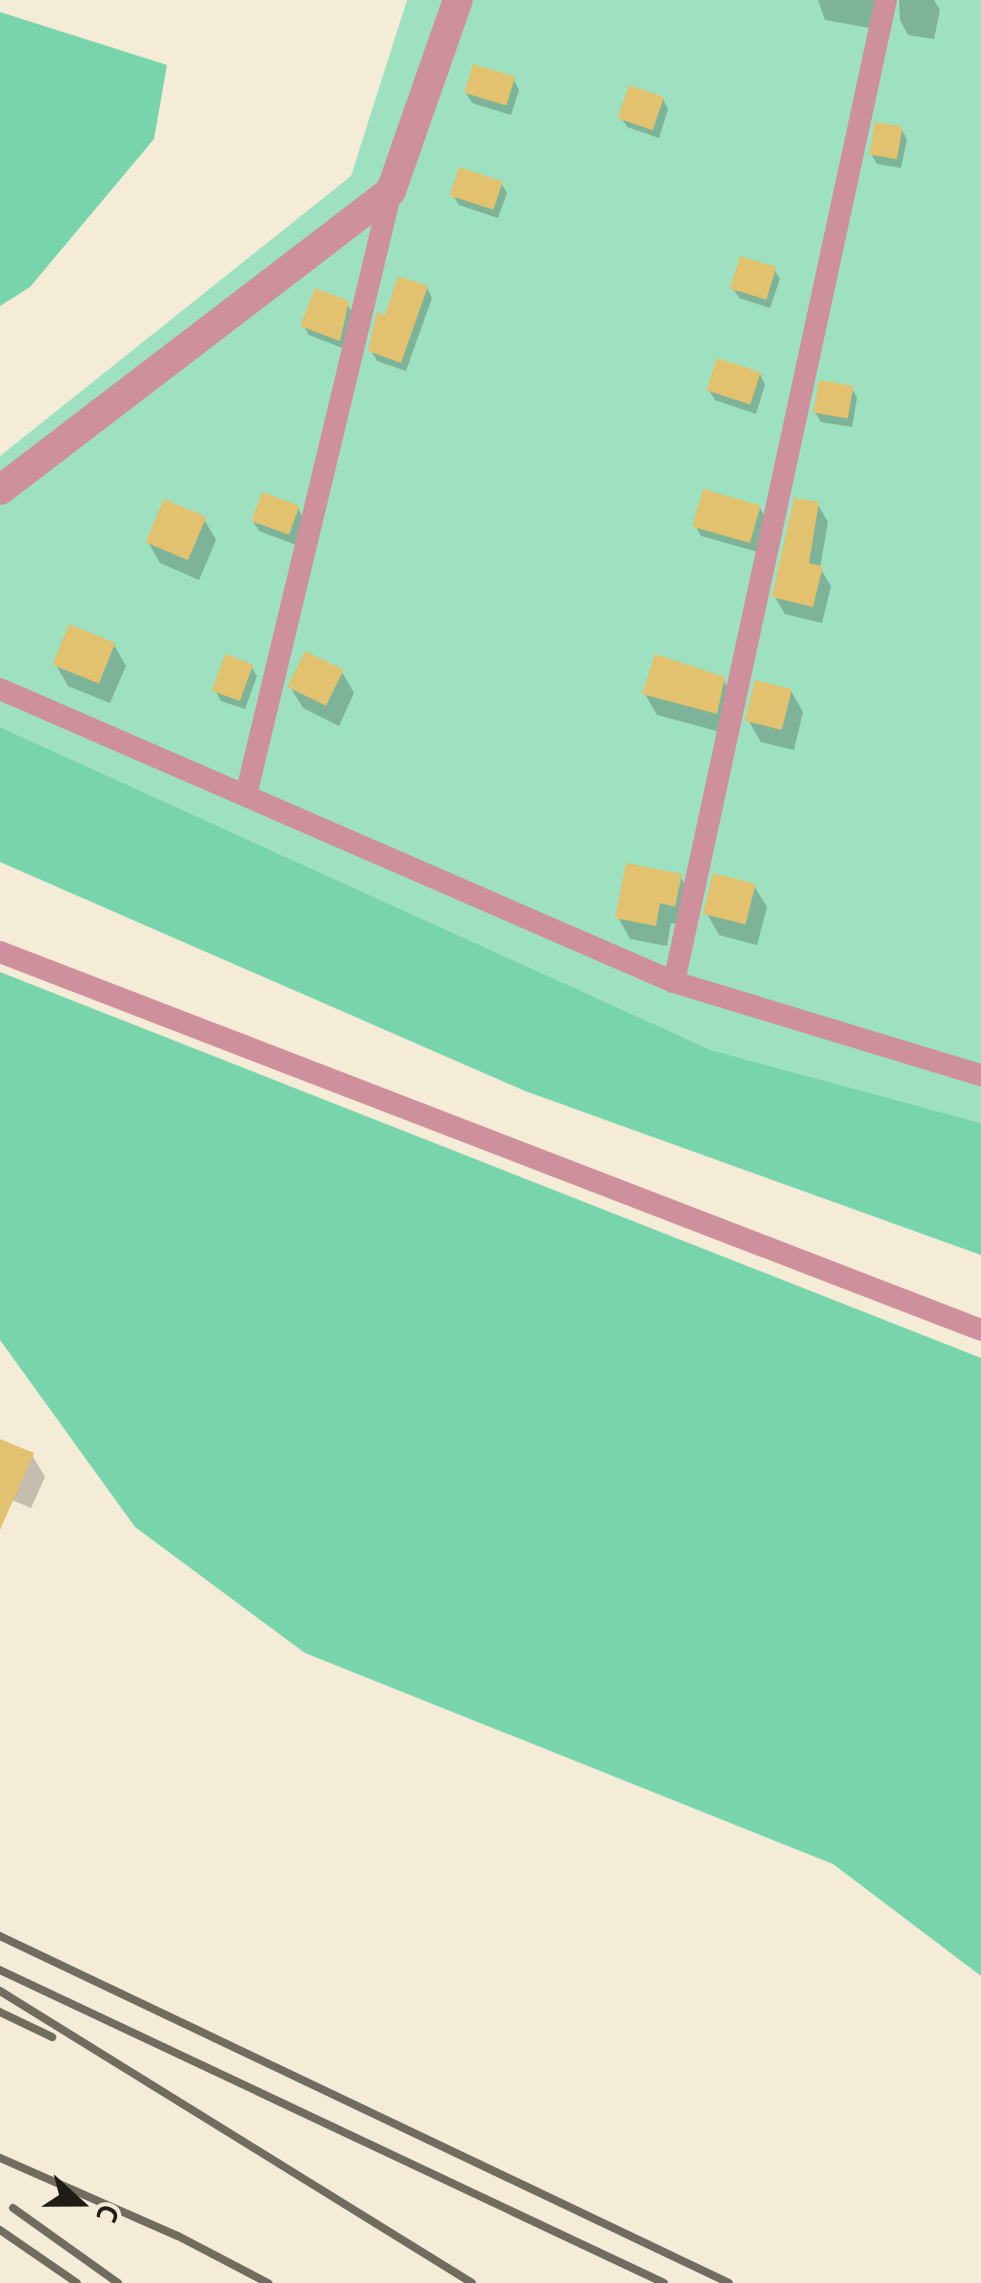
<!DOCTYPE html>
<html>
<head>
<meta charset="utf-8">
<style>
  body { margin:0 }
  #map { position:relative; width:981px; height:2283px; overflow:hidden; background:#f5ecd8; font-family:"PT Sans",sans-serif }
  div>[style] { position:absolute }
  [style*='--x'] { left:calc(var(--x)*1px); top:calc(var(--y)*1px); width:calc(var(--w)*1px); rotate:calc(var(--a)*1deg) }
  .green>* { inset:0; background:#9de1c0 }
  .forest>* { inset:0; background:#78d5ab }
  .shadow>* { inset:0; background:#0003 }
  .building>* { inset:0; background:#e2c26f; transform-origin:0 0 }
  .lane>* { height:22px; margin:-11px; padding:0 11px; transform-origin:11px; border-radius:11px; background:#ce909c }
  .street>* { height:30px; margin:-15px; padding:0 15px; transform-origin:15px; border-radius:15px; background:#ce909c }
  .rail>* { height:8px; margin:-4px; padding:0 4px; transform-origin:4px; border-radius:4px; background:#716c60 }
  span { translate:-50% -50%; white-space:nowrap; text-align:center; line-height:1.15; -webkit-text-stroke:10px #f5ecd8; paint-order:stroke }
  .north { position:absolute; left:30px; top:2153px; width:100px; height:100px; -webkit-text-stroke:8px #f5ecd8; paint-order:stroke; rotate:111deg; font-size:28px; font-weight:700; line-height:40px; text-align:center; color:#201d16 }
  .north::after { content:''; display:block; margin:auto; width:35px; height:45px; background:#201d16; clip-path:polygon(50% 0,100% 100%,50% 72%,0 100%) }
</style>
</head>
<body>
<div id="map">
  <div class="green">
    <i style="clip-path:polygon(407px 0,981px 0,981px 1123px,711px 1050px,0 727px,0 456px,351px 176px)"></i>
  </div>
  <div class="forest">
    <i style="clip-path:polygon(0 12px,167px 65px,154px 139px,30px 287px,0 306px)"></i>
    <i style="clip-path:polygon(0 727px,711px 1050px,981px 1123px,981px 1255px,525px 1091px,0 862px)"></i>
    <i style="clip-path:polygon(0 972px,981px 1358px,981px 1976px,833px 1864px,305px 1653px,135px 1527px,0 1340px)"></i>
  </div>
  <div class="shadow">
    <i style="clip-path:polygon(818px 0,897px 0,875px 29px,825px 20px)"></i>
    <i style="clip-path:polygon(899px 0,934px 0,940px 10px,934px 39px,908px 35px,900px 20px)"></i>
    <i style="clip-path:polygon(514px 80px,519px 90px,511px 115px,472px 103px,466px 93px)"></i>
    <i style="clip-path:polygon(663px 99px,668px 109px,659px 138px,627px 127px,621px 117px)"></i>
    <i style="clip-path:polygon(901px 129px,907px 139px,901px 168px,877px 164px,871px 154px)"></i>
    <i style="clip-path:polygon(501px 183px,507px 193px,498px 218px,459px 205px,453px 195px)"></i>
    <i style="clip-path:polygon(774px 269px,780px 279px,770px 308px,739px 298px,733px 288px)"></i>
    <i style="clip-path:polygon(427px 288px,432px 298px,406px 371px,377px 361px,371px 351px,387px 319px)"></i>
    <i style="clip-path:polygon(347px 304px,353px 314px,345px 349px,309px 335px,303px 325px)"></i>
    <i style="clip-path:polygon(760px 374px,765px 385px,756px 414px,715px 400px,709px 390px)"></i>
    <i style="clip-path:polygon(852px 388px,857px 398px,852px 427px,821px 422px,815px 412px)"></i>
    <i style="clip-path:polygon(818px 505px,828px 522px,820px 568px,831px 586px,822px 623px,785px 614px,775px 597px)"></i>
    <i style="clip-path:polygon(298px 508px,304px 519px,296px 545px,259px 531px,253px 521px)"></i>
    <i style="clip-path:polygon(760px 508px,766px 519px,758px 552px,701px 536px,695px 525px)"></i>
    <i style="clip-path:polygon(204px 519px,216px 540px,199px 580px,160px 563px,148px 542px)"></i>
    <i style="clip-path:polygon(114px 645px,126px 666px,110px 703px,68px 686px,56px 665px)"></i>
    <i style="clip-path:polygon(251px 666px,257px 676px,245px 709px,221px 701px,215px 690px)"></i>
    <i style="clip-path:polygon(342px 672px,354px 693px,339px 726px,303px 708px,290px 687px)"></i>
    <i style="clip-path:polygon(723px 679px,735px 700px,728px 734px,657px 715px,645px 694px)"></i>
    <i style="clip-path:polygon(791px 691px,803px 712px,794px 750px,761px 742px,748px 720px)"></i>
    <i style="clip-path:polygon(680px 876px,693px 897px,686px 927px,671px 923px,667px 946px,630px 939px,618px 917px)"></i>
    <i style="clip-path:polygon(754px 886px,767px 907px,757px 945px,719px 935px,707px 914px)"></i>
    <i style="clip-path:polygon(0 1441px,32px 1455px,45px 1477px,31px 1508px,0 1495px)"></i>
  </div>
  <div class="building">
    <i style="left:473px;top:64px;width:44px;height:30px;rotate:17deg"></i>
    <i style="left:629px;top:85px;width:37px;height:35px;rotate:19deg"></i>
    <i style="left:875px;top:122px;width:28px;height:33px;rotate:10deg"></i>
    <i style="left:459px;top:167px;width:46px;height:30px;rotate:18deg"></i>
    <i style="left:740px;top:256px;width:38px;height:34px;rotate:17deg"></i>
    <i style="clip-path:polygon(398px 276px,428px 286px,401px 363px,368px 351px,377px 312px,385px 315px)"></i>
    <i style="clip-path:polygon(315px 288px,349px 301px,340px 341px,300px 326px)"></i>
    <i style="left:717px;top:358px;width:46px;height:34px;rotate:18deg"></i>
    <i style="left:819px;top:380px;width:35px;height:33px;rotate:10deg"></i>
    <i style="left:703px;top:489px;width:60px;height:39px;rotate:16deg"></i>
    <i style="left:262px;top:492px;width:40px;height:31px;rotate:20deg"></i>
    <i style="clip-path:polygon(794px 498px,819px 502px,809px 563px,823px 566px,813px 607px,772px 597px)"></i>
    <i style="left:164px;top:499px;width:46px;height:47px;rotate:23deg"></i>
    <i style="left:69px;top:624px;width:50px;height:44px;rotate:22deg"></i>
    <i style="left:305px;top:651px;width:43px;height:40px;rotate:26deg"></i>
    <i style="left:225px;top:654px;width:30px;height:39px;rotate:20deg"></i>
    <i style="clip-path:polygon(655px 654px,725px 677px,717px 714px,642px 694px)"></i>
    <i style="left:755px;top:680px;width:38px;height:42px;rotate:14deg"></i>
    <i style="clip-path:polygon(626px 863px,682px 874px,675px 907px,660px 903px,656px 926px,615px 918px)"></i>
    <i style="left:713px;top:873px;width:44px;height:42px;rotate:14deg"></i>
    <i style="clip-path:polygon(0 1439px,34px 1453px,0 1530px)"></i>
  </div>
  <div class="lane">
    <i style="--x:0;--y:689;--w:735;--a:23.5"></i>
    <i style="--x:674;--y:982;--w:321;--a:16.9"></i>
    <i style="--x:246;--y:795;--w:621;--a:-76.5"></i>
    <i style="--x:0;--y:952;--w:1051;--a:21.07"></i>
    <i style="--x:674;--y:982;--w:1005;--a:-77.82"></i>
  </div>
  <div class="street">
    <i style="--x:0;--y:490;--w:492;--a:-37.4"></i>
    <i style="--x:391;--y:191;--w:202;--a:-70.7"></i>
  </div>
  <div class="rail">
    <i style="--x:0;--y:1936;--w:807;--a:25.45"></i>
    <i style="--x:0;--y:1970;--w:734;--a:25.24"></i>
    <i style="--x:0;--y:1991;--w:555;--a:31.74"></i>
    <i style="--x:0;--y:2012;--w:58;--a:25.7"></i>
    <i style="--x:0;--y:2158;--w:194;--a:23.7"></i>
    <i style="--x:178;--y:2236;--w:102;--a:27.6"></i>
    <i style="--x:13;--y:2208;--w:129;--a:35.5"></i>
    <i style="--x:0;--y:2230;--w:93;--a:34.5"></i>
  </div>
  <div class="north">С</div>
</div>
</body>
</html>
